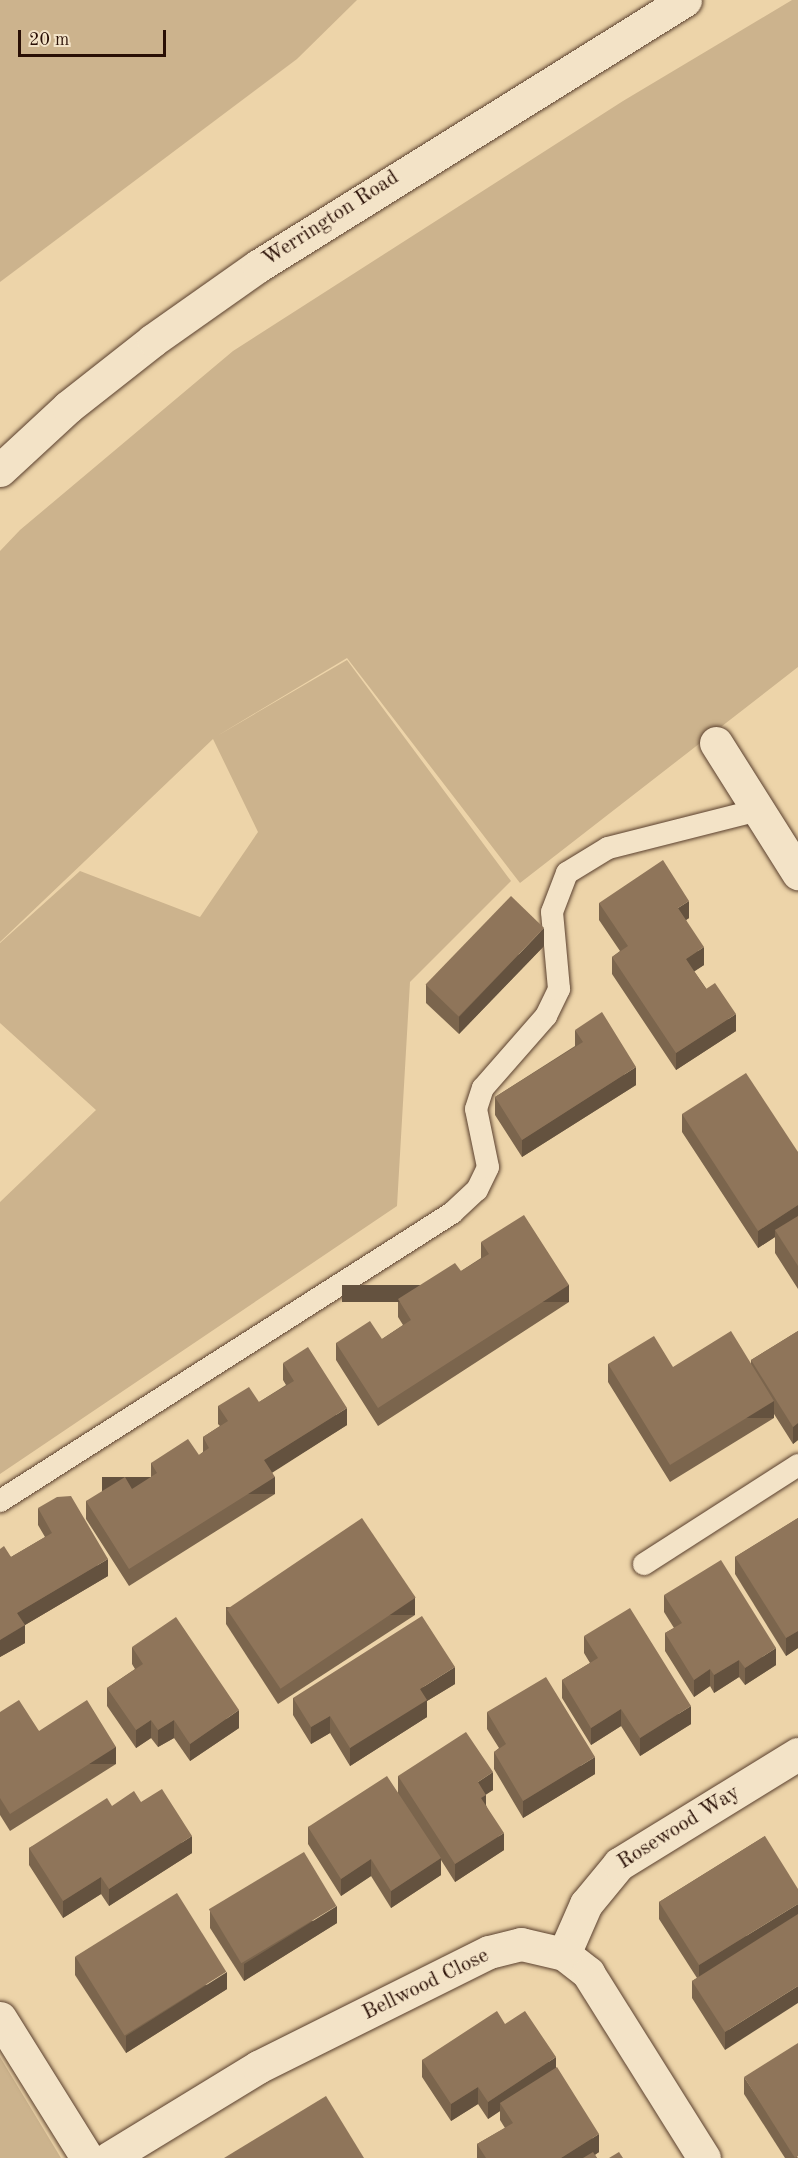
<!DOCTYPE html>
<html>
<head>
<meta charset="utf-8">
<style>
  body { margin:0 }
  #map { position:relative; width:798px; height:2158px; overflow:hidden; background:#edd4a9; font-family:"Old Standard TT",serif }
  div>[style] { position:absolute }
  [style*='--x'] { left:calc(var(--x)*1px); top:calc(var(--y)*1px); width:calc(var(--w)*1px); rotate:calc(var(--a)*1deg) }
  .green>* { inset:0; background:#ccb38d }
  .roads { filter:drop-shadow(0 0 2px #5a402e) drop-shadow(0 0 2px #5a402e) }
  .lane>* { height:22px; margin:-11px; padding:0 11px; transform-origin:11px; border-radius:11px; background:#f3e3c7 }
  .street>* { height:33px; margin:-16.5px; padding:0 16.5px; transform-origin:16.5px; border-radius:16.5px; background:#f3e3c7 }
  .secondary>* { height:33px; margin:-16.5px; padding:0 16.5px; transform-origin:16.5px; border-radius:16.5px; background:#f3e3c7 }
  .wall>* { inset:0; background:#7b654d }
  .shaded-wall>* { inset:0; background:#64523f; transform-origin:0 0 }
  .building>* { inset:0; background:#8f755a; transform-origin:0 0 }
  span { translate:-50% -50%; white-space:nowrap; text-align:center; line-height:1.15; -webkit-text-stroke:5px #f3e3c7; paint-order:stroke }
  .street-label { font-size:21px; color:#290f05 }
  .scale { position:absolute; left:18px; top:30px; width:148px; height:27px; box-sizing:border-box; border:3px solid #290f05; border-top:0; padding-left:8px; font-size:18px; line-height:21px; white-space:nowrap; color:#290f05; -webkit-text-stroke:4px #f3e3c7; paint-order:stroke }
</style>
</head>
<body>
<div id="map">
  <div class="green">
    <i style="clip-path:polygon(0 0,357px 0,297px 59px,0 282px)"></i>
    <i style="clip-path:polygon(792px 0,798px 0,798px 667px,520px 883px,347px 658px,217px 736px,347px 660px,511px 881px,410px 982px,397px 1206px,0 1474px,0 1202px,96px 1110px,0 1023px,0 943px,80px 871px,200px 917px,258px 832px,213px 739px,0 942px,0 551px,20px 530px,233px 351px,623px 101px)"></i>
    <i style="clip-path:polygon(0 2057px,61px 2158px,0 2158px)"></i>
  </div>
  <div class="roads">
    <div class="lane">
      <i style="--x:0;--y:1501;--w:536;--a:-32.5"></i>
      <i style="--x:452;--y:1213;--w:34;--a:-43"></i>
      <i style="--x:477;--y:1190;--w:25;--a:-64"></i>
      <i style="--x:488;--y:1167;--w:59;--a:-101.7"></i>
      <i style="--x:476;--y:1109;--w:22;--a:-72"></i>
      <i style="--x:483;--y:1088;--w:96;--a:-48.8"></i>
      <i style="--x:546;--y:1016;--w:30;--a:-64"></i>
      <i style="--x:559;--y:989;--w:77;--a:-95.2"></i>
      <i style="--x:552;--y:912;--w:42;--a:-69"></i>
      <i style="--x:567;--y:873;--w:48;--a:-31.4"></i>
      <i style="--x:608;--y:848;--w:155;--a:-14.2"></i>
      <i style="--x:644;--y:1564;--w:183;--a:-32.7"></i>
    </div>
    <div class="street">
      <i style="--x:716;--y:743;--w:154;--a:57.8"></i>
      <i style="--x:564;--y:1954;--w:55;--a:-66.3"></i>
      <i style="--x:586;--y:1904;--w:52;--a:-50.5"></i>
      <i style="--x:619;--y:1864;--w:210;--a:-31.6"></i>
      <i style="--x:0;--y:2018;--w:165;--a:58.1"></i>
      <i style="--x:109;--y:2158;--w:175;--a:-31.4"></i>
      <i style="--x:258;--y:2067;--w:258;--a:-26.5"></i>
      <i style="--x:489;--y:1952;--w:33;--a:-14"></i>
      <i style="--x:521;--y:1944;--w:44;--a:13.1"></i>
      <i style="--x:564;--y:1954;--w:31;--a:38"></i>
      <i style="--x:588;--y:1973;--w:218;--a:57.9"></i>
    </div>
    <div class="secondary">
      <i style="--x:0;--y:470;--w:93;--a:-42.8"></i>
      <i style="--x:68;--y:407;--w:108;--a:-38.2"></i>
      <i style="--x:153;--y:340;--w:128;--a:-35.2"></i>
      <i style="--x:258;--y:266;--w:503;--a:-31.92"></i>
    </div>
  </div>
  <div class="wall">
    <i style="clip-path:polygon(599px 903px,689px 918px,686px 920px,704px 965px,694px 971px,736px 1031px,676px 1070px,612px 974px,612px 957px,620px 951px,599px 920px)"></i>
    <i style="clip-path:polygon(544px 946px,459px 1034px,426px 1003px,426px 985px)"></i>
    <i style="clip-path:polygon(575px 1030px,636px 1085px,522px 1157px,495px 1115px,495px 1097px,575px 1046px)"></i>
    <i style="clip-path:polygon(682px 1114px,798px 1152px,798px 1289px,775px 1253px,775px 1237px,758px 1248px,682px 1132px)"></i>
    <i style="clip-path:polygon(481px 1242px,569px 1302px,378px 1426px,336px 1360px,336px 1343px,382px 1339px,403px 1325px,398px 1317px,398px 1299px,461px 1271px,481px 1258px)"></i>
    <i style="clip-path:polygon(798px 1331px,798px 1440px,793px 1444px,774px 1414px,774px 1418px,670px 1482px,608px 1382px,608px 1364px,673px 1367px,751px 1364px,751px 1360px)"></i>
    <i style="clip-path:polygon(283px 1363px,347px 1425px,272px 1472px,275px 1494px,129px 1586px,86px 1519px,86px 1501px,132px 1489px,151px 1477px,151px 1463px,199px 1455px,203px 1452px,203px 1437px,220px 1426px,218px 1424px,218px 1406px,259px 1402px,286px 1385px,283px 1380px)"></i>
    <i style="clip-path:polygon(38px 1508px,108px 1576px,25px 1625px,25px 1643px,0 1657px,0 1549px,11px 1557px,45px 1537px,38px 1525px)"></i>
    <i style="clip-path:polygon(798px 1518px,798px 1648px,786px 1656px,735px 1574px,735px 1557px)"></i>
    <i style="clip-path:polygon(664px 1595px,776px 1665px,745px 1685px,739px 1677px,714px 1693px,710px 1686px,694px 1697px,665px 1651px,665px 1633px,674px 1628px,664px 1612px)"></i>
    <i style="clip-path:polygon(226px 1607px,415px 1615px,278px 1704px,226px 1624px)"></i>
    <i style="clip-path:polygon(584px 1636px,691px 1724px,640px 1756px,621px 1726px,591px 1745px,562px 1698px,562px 1680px,590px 1663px,584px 1653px)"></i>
    <i style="clip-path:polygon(132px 1647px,239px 1728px,190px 1761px,174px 1738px,158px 1747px,151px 1738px,136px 1748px,107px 1706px,107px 1688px,135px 1669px,132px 1664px)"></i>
    <i style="clip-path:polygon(455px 1684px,427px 1701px,427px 1717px,350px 1766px,330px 1733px,311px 1744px,293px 1715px,293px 1698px)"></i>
    <i style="clip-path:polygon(0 1712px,39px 1731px,116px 1764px,10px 1831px,0 1815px)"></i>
    <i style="clip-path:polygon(487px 1712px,595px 1774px,523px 1818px,494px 1769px,494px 1752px,499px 1748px,487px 1729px)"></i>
    <i style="clip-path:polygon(398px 1776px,493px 1790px,486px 1794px,486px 1805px,504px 1850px,455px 1882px,441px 1860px,441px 1875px,391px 1908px,371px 1876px,341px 1896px,308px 1844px,308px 1827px,398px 1793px)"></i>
    <i style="clip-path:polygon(141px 1802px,192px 1853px,109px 1906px,101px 1894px,63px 1918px,29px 1865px,29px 1848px,112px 1806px)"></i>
    <i style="clip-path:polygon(765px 1836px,725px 2050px,692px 1998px,692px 1981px,697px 1978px,659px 1919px,659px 1902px)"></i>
    <i style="clip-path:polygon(210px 1911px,337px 1923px,244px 1981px,210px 1928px)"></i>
    <i style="clip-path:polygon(75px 1957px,227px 1989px,126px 2053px,75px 1975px)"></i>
    <i style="clip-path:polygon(505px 2024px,556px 2068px,599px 2152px,595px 2155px,597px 2158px,477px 2158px,477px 2144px,505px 2128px,500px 2120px,500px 2111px,488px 2119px,478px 2104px,451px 2121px,422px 2077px,422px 2060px)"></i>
    <i style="clip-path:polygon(744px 2077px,798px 2158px,785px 2158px,744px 2094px)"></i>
  </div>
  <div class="shaded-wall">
    <i style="clip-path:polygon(689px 901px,689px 918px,678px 925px,678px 908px)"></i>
    <i style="clip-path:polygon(544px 928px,544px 946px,459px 1034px,459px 1017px)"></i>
    <i style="clip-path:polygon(704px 947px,704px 965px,686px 977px,686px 959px)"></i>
    <i style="clip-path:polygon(736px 1014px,736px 1031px,676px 1070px,676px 1053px)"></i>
    <i style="clip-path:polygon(636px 1067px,636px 1085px,522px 1157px,522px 1140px)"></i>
    <i style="clip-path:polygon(798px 1205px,798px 1222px,775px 1230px,775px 1237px,758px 1248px,758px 1231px)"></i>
    <i style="left:569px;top:1285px;width:17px;height:227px;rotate:90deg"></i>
    <i style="left:774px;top:1401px;width:17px;height:122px;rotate:90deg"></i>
    <i style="clip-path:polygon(347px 1408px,347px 1425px,264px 1478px,264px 1460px)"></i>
    <i style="clip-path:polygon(798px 1423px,798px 1440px,793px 1444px,793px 1427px)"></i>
    <i style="left:275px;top:1477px;width:17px;height:173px;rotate:90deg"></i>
    <i style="clip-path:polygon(108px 1559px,108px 1576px,25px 1625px,25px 1643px,0 1657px,0 1640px,17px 1613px)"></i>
    <i style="left:415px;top:1598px;width:17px;height:163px;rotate:90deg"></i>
    <i style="clip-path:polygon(798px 1631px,798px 1648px,786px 1656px,786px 1638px)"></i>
    <i style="clip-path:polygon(776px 1648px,776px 1665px,745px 1685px,745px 1668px)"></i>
    <i style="clip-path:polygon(739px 1660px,739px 1677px,714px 1693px,714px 1675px)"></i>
    <i style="clip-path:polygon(455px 1667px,455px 1684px,427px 1701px,427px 1717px,350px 1766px,350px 1748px,420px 1689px)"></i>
    <i style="clip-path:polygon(710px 1669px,710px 1686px,694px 1697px,694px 1680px)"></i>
    <i style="clip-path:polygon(691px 1706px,691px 1724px,640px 1756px,640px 1738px)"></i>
    <i style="clip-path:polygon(621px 1709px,621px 1726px,591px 1745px,591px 1728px)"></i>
    <i style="clip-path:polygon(239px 1710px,239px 1728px,190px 1761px,190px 1744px)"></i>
    <i style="clip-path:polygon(330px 1716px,330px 1733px,311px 1744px,311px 1727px)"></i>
    <i style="clip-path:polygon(151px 1720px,151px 1738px,136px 1748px,136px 1730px)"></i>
    <i style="clip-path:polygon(174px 1720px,174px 1738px,158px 1747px,158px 1730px)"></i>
    <i style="left:116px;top:1747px;width:17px;height:125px;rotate:90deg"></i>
    <i style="clip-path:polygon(595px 1757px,595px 1774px,523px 1818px,523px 1801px)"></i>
    <i style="clip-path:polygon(493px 1772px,493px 1790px,478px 1800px,478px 1782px)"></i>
    <i style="clip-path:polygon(486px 1795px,486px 1812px,481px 1798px)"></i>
    <i style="clip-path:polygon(504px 1833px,504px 1850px,455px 1882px,455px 1864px)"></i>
    <i style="clip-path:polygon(192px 1836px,192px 1853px,109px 1906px,109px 1889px)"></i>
    <i style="clip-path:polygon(441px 1858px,441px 1875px,391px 1908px,391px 1891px)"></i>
    <i style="clip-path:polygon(371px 1859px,371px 1876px,341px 1896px,341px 1879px)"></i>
    <i style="clip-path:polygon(101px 1877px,101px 1894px,63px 1918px,63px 1901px)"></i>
    <i style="clip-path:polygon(798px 1904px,798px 1921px,699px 1982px,699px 1965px)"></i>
    <i style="clip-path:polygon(337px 1906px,337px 1923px,244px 1981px,244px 1964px)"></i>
    <i style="clip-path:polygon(227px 1972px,227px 1989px,126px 2053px,126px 2036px)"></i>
    <i style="clip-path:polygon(798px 1986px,798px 2003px,725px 2050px,725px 2032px)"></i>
    <i style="clip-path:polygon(556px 2057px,556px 2074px,500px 2103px,500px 2111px,488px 2119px,488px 2102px)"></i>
    <i style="clip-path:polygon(478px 2087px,478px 2104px,451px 2121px,451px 2104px)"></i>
    <i style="clip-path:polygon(599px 2134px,599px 2152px,589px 2158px,561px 2158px)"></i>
  </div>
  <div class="building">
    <i style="clip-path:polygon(663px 860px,689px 901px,678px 908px,704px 947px,686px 959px,706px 989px,715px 983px,736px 1014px,676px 1053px,612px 957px,628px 946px,599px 903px)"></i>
    <i style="left:511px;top:896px;width:46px;height:123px;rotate:44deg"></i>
    <i style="clip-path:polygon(602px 1012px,636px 1067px,522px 1140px,495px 1097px,583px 1042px,575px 1030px)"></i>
    <i style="clip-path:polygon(746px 1073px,798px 1152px,798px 1205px,758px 1231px,682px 1114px)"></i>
    <i style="clip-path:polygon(524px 1215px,569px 1285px,378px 1408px,336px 1343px,370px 1321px,382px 1339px,411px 1320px,398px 1299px,455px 1263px,461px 1271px,489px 1254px,481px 1242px)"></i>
    <i style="clip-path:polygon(798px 1216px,798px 1266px,775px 1230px)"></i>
    <i style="clip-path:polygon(731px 1331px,774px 1401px,670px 1465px,608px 1364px,654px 1336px,673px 1367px)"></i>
    <i style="clip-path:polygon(798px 1331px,798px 1423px,793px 1427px,751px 1360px)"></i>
    <i style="clip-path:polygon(308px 1347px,347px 1408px,264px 1460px,275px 1477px,129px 1569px,86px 1501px,125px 1477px,132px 1489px,157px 1473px,151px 1463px,188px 1439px,199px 1455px,209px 1448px,203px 1437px,228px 1421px,218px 1406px,249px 1387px,259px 1402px,294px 1381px,283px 1363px)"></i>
    <i style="clip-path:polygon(71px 1496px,108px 1559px,17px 1613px,25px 1625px,0 1640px,0 1549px,4px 1546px,11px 1557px,52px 1533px,38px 1508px,57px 1497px)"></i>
    <i style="left:362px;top:1518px;width:96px;height:163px;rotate:56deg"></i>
    <i style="clip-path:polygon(798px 1518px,798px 1631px,786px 1638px,735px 1557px)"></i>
    <i style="clip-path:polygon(721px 1560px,776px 1648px,745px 1668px,739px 1660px,714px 1675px,710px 1669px,694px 1680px,665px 1633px,682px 1623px,664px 1595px)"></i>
    <i style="clip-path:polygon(630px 1608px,691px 1706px,640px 1738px,621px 1709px,591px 1728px,562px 1680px,598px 1658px,584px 1636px)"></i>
    <i style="clip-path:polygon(422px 1616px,455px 1667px,420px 1689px,427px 1700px,350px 1748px,330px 1716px,311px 1727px,293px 1698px)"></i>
    <i style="clip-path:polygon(176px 1617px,239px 1710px,190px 1744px,174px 1720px,158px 1730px,151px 1720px,136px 1730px,107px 1688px,143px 1664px,132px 1647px)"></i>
    <i style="clip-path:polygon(546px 1677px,595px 1757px,523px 1801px,494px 1752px,506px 1744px,487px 1712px)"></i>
    <i style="clip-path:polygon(19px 1700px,39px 1731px,87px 1700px,116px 1747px,10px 1814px,0 1798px,0 1712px)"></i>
    <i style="clip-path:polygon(466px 1732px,493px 1772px,478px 1782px,486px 1795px,481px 1798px,504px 1833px,455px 1864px,398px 1776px)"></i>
    <i style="clip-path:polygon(387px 1776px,441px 1858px,391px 1891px,371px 1859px,341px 1879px,308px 1827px)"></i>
    <i style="clip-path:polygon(162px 1789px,192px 1836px,109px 1889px,101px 1877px,63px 1901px,29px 1848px,107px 1798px,112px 1806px,134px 1791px,141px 1802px)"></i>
    <i style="clip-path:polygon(765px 1836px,798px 1889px,798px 1904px,699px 1965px,659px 1902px)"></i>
    <i style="left:304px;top:1852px;width:63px;height:111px;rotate:59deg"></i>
    <i style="left:177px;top:1893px;width:93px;height:120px;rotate:58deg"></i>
    <i style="clip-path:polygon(798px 1914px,798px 1986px,725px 2032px,692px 1981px)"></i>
    <i style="clip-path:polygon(497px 2011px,505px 2024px,525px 2011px,556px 2057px,488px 2102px,478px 2087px,451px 2104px,422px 2060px)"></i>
    <i style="clip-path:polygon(798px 2043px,798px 2156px,795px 2158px,744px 2077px)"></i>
    <i style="clip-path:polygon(557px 2067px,599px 2134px,561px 2158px,486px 2158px,477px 2144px,513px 2123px,500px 2103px)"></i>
    <i style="clip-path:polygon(326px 2096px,364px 2158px,224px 2158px)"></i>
    <i style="clip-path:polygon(593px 2152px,597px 2158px,583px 2158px)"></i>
    <i style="clip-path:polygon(619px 2152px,623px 2158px,609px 2158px)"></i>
  </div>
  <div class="street-label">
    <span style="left:331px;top:219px;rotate:-33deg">Werrington Road</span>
    <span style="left:679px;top:1828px;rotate:-32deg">Rosewood Way</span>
    <span style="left:426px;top:1985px;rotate:-26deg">Bellwood Close</span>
  </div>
  <div class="scale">20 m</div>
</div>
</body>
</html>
